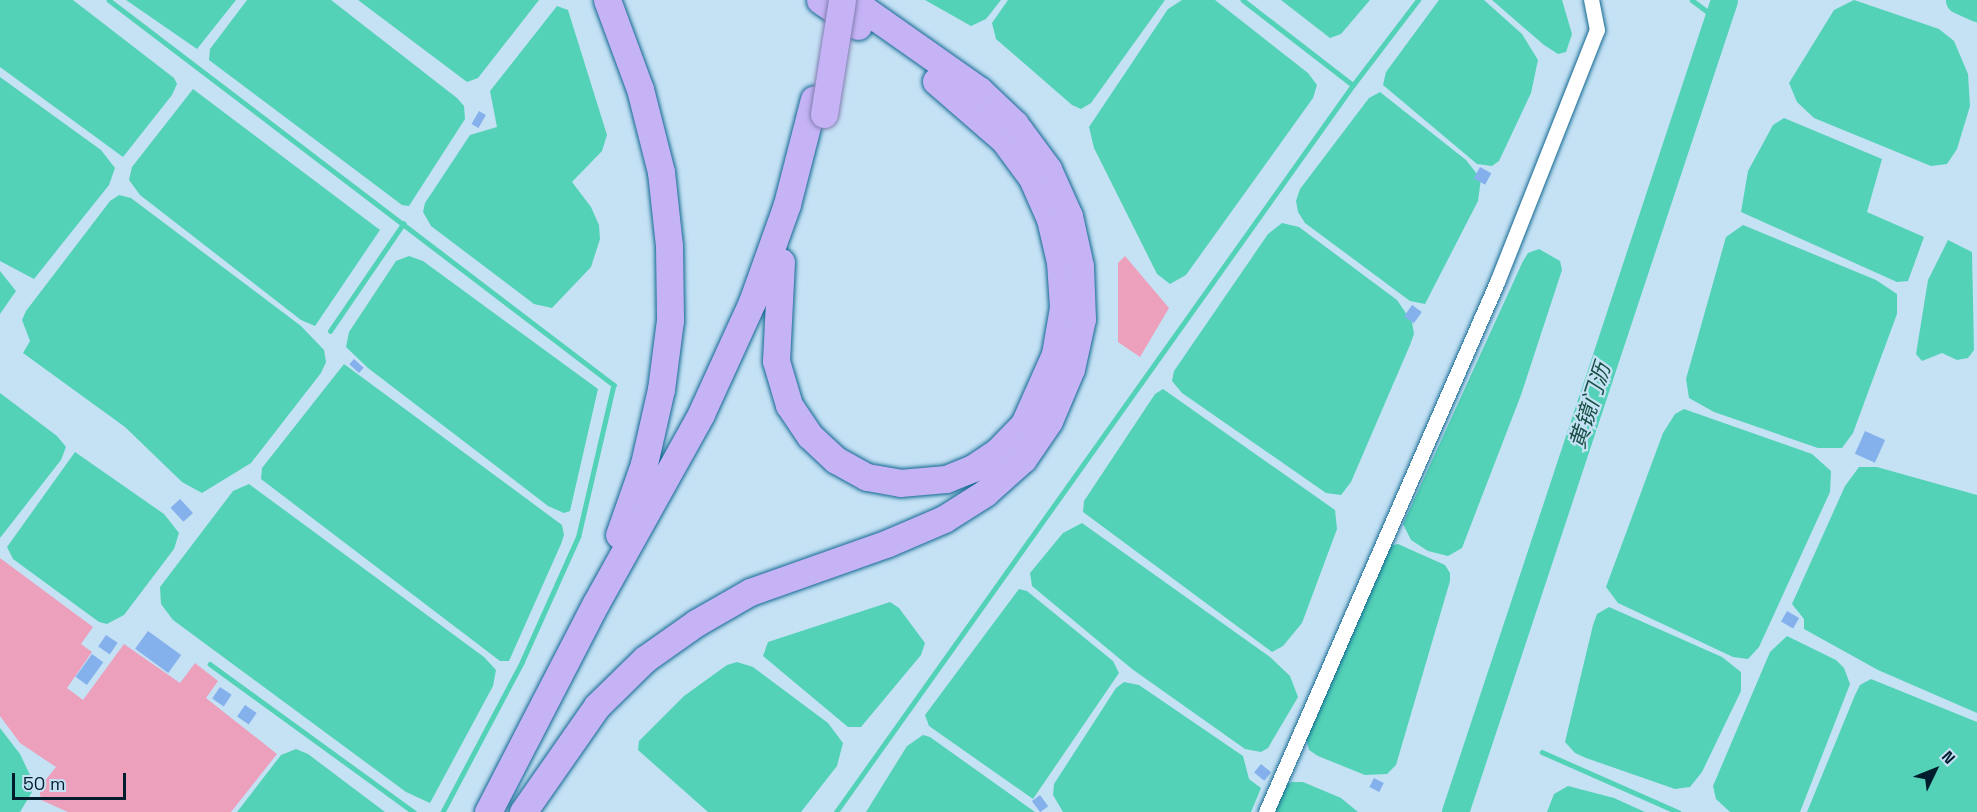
<!DOCTYPE html>
<html>
<head>
<meta charset="utf-8">
<style>
  body { margin:0 }
  #map { position:relative; width:1977px; height:812px; overflow:hidden; background:#c5e2f5; font-family:"Space Grotesk","Noto Sans SC",sans-serif }
  div>[style] { position:absolute }
  [style*='--x'] { left:calc(var(--x)*1px); top:calc(var(--y)*1px); width:calc(var(--w)*1px); rotate:calc(var(--a)*1deg) }
  .green>* { inset:0; background:#eca0bb }
  .water>* { inset:0; background:#53d2b7 }
  .stream>* { height:4.5px; margin:-2.25px; padding:0 2.25px; transform-origin:2.25px; border-radius:2.25px; background:#53d2b7 }
  .river>* { height:27px; margin:-13.5px; padding:0 13.5px; transform-origin:13.5px; border-radius:13.5px; background:#53d2b7 }
  .building>* { inset:0; background:#84b0ec; transform-origin:0 0 }
  .roads { filter:drop-shadow(0 0 2px #136892) drop-shadow(0 0 2px #136892) }
  .minor>* { height:15px; margin:-7.5px; padding:0 7.5px; transform-origin:7.5px; border-radius:7.5px; background:#fff }
  .motorway>* { height:27px; margin:-13.5px; padding:0 13.5px; transform-origin:13.5px; border-radius:13.5px; background:#c5b3f6 }
  .bridges { filter:drop-shadow(0 0 2px #807eb0) drop-shadow(0 0 2px #807eb0) }
  .motorway-bridge>* { height:27px; margin:-13.5px; padding:0 13.5px; transform-origin:13.5px; border-radius:13.5px; background:#c5b3f6 }
  span { translate:-50% -50%; white-space:nowrap; text-align:center; line-height:1.15; -webkit-text-stroke:4.5px #c5e2f5; paint-order:stroke }
  .water-label { font-size:22px; color:#194f44; font-style:italic }
  .north { position:absolute; left:1905px; top:740px; width:60px; height:60px; -webkit-text-stroke:4px #c5e2f5; paint-order:stroke; rotate:47deg; font-size:16px; font-weight:700; line-height:24px; text-align:center; color:#001d2e }
  .north::after { content:''; display:block; margin:auto; width:21px; height:27px; background:#001d2e; clip-path:polygon(50% 0,100% 100%,50% 72%,0 100%) }
  .scale { position:absolute; left:12px; top:773px; width:114px; height:27px; box-sizing:border-box; border:3px solid #001d2e; border-top:0; padding-left:8px; font-size:18px; line-height:21px; white-space:nowrap; color:#001d2e; -webkit-text-stroke:4px #c5e2f5; paint-order:stroke }
</style>
</head>
<body>
<div id="map">
  <div class="green">
    <i style="clip-path:polygon(1125px 256px,1169px 308px,1140px 357px,1118px 342px,1118px 263px)"></i>
    <i style="clip-path:polygon(0 558px,93px 627px,81px 644px,92px 652px,67px 688px,83px 700px,124px 644px,180px 683px,195px 663px,218px 681px,206px 698px,277px 754px,231px 812px,68px 812px,41px 800px,39px 788px,56px 767px,20px 743px,0 716px)"></i>
  </div>
  <div class="water">
    <i style="clip-path:polygon(0 0,73px 0,174px 78px,177px 84px,172px 95px,123px 157px,0 67px)"></i>
    <i style="clip-path:polygon(126px 0,236px 0,197px 49px)"></i>
    <i style="clip-path:polygon(247px 0,331px 0,457px 98px,464px 106px,465px 119px,409px 206px,402px 205px,209px 60px,210px 49px)"></i>
    <i style="clip-path:polygon(358px 0,539px 0,478px 78px,467px 82px)"></i>
    <i style="clip-path:polygon(925px 0,1001px 0,986px 19px,971px 26px)"></i>
    <i style="clip-path:polygon(1008px 0,1165px 0,1091px 103px,1081px 109px,1072px 105px,996px 39px,992px 23px)"></i>
    <i style="clip-path:polygon(1182px 0,1215px 0,1308px 73px,1317px 85px,1313px 98px,1186px 275px,1170px 284px,1157px 274px,1094px 148px,1089px 127px,1168px 9px)"></i>
    <i style="clip-path:polygon(1281px 0,1370px 0,1341px 34px,1330px 38px)"></i>
    <i style="clip-path:polygon(1439px 0,1484px 0,1522px 34px,1538px 60px,1531px 93px,1499px 161px,1492px 166px,1477px 164px,1383px 85px,1386px 72px)"></i>
    <i style="clip-path:polygon(1492px 0,1562px 0,1572px 34px,1566px 52px,1558px 54px,1544px 45px)"></i>
    <i style="clip-path:polygon(1854px 0,1939px 29px,1954px 41px,1968px 74px,1970px 106px,1957px 149px,1947px 164px,1931px 166px,1814px 118px,1797px 102px,1789px 83px,1834px 10px)"></i>
    <i style="clip-path:polygon(557px 6px,568px 10px,607px 135px,602px 151px,572px 182px,591px 207px,599px 225px,600px 239px,591px 267px,552px 308px,534px 304px,431px 226px,423px 212px,425px 203px,470px 135px,497px 127px,490px 91px)"></i>
    <i style="clip-path:polygon(0 77px,101px 150px,115px 168px,109px 185px,34px 279px,0 261px)"></i>
    <i style="clip-path:polygon(193px 89px,380px 230px,315px 326px,301px 320px,140px 195px,129px 180px,132px 167px)"></i>
    <i style="clip-path:polygon(1380px 92px,1466px 160px,1481px 179px,1478px 201px,1425px 304px,1410px 301px,1305px 223px,1298px 212px,1296px 201px,1300px 189px,1369px 98px)"></i>
    <i style="clip-path:polygon(1784px 118px,1882px 159px,1867px 212px,1924px 237px,1908px 281px,1897px 282px,1741px 212px,1748px 171px,1773px 125px)"></i>
    <i style="clip-path:polygon(119px 195px,131px 198px,301px 326px,324px 350px,326px 362px,321px 373px,251px 463px,202px 493px,182px 482px,125px 427px,23px 353px,30px 341px,22px 320px,26px 311px,110px 201px)"></i>
    <i style="clip-path:polygon(1282px 223px,1299px 227px,1397px 300px,1412px 322px,1414px 334px,1410px 345px,1351px 482px,1341px 495px,1326px 493px,1182px 393px,1172px 381px,1174px 371px,1268px 234px)"></i>
    <i style="clip-path:polygon(1743px 225px,1876px 280px,1897px 294px,1897px 314px,1853px 433px,1842px 448px,1818px 448px,1714px 412px,1689px 398px,1686px 379px,1726px 237px)"></i>
    <i style="clip-path:polygon(1948px 240px,1972px 252px,1974px 350px,1968px 358px,1957px 360px,1942px 353px,1922px 361px,1916px 354px,1928px 280px)"></i>
    <i style="clip-path:polygon(1539px 249px,1560px 261px,1562px 270px,1521px 395px,1462px 548px,1448px 556px,1428px 551px,1411px 540px,1403px 524px,1523px 261px,1528px 253px)"></i>
    <i style="clip-path:polygon(409px 256px,423px 261px,598px 389px,570px 511px,564px 513px,548px 506px,368px 368px,346px 347px,349px 332px,396px 261px)"></i>
    <i style="clip-path:polygon(0 271px,16px 291px,0 314px)"></i>
    <i style="clip-path:polygon(344px 364px,562px 525px,564px 535px,561px 544px,509px 661px,500px 661px,261px 479px,262px 468px)"></i>
    <i style="clip-path:polygon(1163px 389px,1335px 510px,1337px 529px,1302px 623px,1283px 646px,1272px 652px,1083px 512px,1084px 501px,1155px 394px)"></i>
    <i style="clip-path:polygon(0 393px,57px 436px,66px 447px,61px 460px,0 538px)"></i>
    <i style="clip-path:polygon(1684px 409px,1812px 454px,1831px 471px,1830px 492px,1759px 647px,1748px 659px,1733px 657px,1618px 603px,1606px 587px,1663px 433px,1675px 414px)"></i>
    <i style="clip-path:polygon(75px 452px,164px 514px,179px 533px,174px 549px,124px 615px,107px 624px,99px 622px,13px 559px,7px 547px)"></i>
    <i style="clip-path:polygon(1859px 467px,1877px 467px,1977px 495px,1977px 713px,1878px 670px,1804px 629px,1804px 619px,1792px 604px,1845px 486px)"></i>
    <i style="clip-path:polygon(249px 484px,484px 657px,496px 670px,493px 686px,430px 803px,406px 792px,173px 620px,161px 604px,160px 587px,233px 491px)"></i>
    <i style="clip-path:polygon(1082px 523px,1270px 657px,1290px 676px,1298px 697px,1268px 748px,1261px 752px,1245px 749px,1132px 669px,1032px 586px,1030px 573px,1063px 533px)"></i>
    <i style="clip-path:polygon(1398px 544px,1445px 565px,1450px 573px,1450px 581px,1396px 765px,1387px 774px,1365px 775px,1318px 756px,1309px 750px,1305px 735px,1389px 546px)"></i>
    <i style="clip-path:polygon(1019px 589px,1027px 591px,1113px 661px,1119px 673px,1033px 799px,929px 726px,925px 715px)"></i>
    <i style="clip-path:polygon(890px 602px,899px 608px,925px 643px,921px 655px,861px 727px,848px 727px,763px 656px,768px 642px)"></i>
    <i style="clip-path:polygon(1609px 607px,1722px 657px,1741px 672px,1741px 691px,1702px 772px,1690px 787px,1675px 789px,1586px 758px,1575px 753px,1565px 742px,1593px 625px,1597px 614px)"></i>
    <i style="clip-path:polygon(1787px 636px,1836px 660px,1844px 668px,1850px 684px,1800px 812px,1730px 812px,1716px 799px,1713px 786px,1770px 652px)"></i>
    <i style="clip-path:polygon(737px 662px,753px 667px,828px 723px,843px 743px,837px 766px,801px 812px,708px 812px,638px 750px,639px 741px,684px 696px,727px 665px)"></i>
    <i style="clip-path:polygon(1871px 679px,1977px 722px,1977px 812px,1807px 812px,1855px 695px,1860px 685px)"></i>
    <i style="clip-path:polygon(1124px 682px,1139px 685px,1243px 756px,1249px 779px,1261px 788px,1251px 812px,1063px 812px,1053px 795px,1054px 784px,1116px 688px)"></i>
    <i style="clip-path:polygon(0 728px,20px 754px,30px 775px,32px 792px,20px 812px,0 812px)"></i>
    <i style="clip-path:polygon(923px 735px,930px 737px,1035px 812px,866px 812px,907px 746px)"></i>
    <i style="clip-path:polygon(296px 749px,308px 754px,385px 812px,237px 812px,281px 755px)"></i>
    <i style="clip-path:polygon(1292px 782px,1303px 782px,1341px 798px,1358px 812px,1269px 812px,1285px 785px)"></i>
    <i style="clip-path:polygon(1568px 786px,1614px 798px,1645px 812px,1547px 812px,1554px 794px)"></i>
  </div>
  <div class="stream">
    <i style="--x:109;--y:0;--w:635;--a:37.32"></i>
    <i style="--x:614;--y:385;--w:155;--a:103.1"></i>
    <i style="--x:579;--y:536;--w:139;--a:114.2"></i>
    <i style="--x:522;--y:663;--w:169;--a:117.9"></i>
    <i style="--x:1243;--y:0;--w:139;--a:37.7"></i>
    <i style="--x:1692;--y:0;--w:30;--a:37"></i>
    <i style="--x:330;--y:331;--w:130;--a:-55.7"></i>
    <i style="--x:210;--y:664;--w:252;--a:36"></i>
    <i style="--x:1542;--y:752;--w:149;--a:23.8"></i>
    <i style="--x:836;--y:812;--w:892;--a:-54.58"></i>
    <i style="--x:1353;--y:85;--w:107;--a:-52.6"></i>
  </div>
  <div class="river">
    <i style="--x:1959;--y:0;--w:20;--a:24"></i>
    <i style="--x:1455;--y:812;--w:855;--a:-71.67"></i>
  </div>
  <div class="building">
    <i style="left:479px;top:111px;width:8px;height:15px;rotate:30deg"></i>
    <i style="left:1480px;top:167px;width:13px;height:13px;rotate:29deg"></i>
    <i style="left:1412px;top:305px;width:12px;height:14px;rotate:35deg"></i>
    <i style="left:354px;top:359px;width:13px;height:7px;rotate:42deg"></i>
    <i style="left:1865px;top:431px;width:22px;height:25px;rotate:24deg"></i>
    <i style="left:180px;top:499px;width:19px;height:13px;rotate:47deg"></i>
    <i style="left:1787px;top:611px;width:14px;height:12px;rotate:30deg"></i>
    <i style="left:148px;top:631px;width:41px;height:22px;rotate:36deg"></i>
    <i style="left:106px;top:635px;width:14px;height:14px;rotate:34deg"></i>
    <i style="left:92px;top:654px;width:14px;height:28px;rotate:36deg"></i>
    <i style="left:220px;top:687px;width:14px;height:14px;rotate:34deg"></i>
    <i style="left:245px;top:705px;width:14px;height:14px;rotate:34deg"></i>
    <i style="left:1261px;top:764px;width:13px;height:11px;rotate:39deg"></i>
    <i style="left:1374px;top:778px;width:11px;height:10px;rotate:27deg"></i>
    <i style="left:1040px;top:795px;width:14px;height:10px;rotate:54deg"></i>
  </div>
  <div class="roads">
    <div class="minor">
      <i style="--x:1266;--y:812;--w:578;--a:-66.45"></i>
      <i style="--x:1497;--y:282;--w:271;--a:-68.4"></i>
      <i style="--x:1597;--y:30;--w:31;--a:-101"></i>
    </div>
    <div class="motorway">
      <i style="--x:607;--y:0;--w:95;--a:69.7"></i>
      <i style="--x:640;--y:89;--w:86;--a:75.8"></i>
      <i style="--x:661;--y:172;--w:74;--a:83.8"></i>
      <i style="--x:669;--y:246;--w:74;--a:89.2"></i>
      <i style="--x:670;--y:320;--w:70;--a:97.4"></i>
      <i style="--x:661;--y:389;--w:77;--a:102.8"></i>
      <i style="--x:644;--y:464;--w:75;--a:109.4"></i>
      <i style="--x:820;--y:0;--w:46;--a:34.4"></i>
      <i style="--x:781;--y:262;--w:99;--a:92.9"></i>
      <i style="--x:776;--y:361;--w:46;--a:73.5"></i>
      <i style="--x:789;--y:405;--w:37;--a:56"></i>
      <i style="--x:810;--y:436;--w:35;--a:43"></i>
      <i style="--x:836;--y:460;--w:35;--a:29"></i>
      <i style="--x:867;--y:477;--w:34;--a:10"></i>
      <i style="--x:900;--y:483;--w:46;--a:-5"></i>
      <i style="--x:946;--y:479;--w:29;--a:-22"></i>
      <i style="--x:973;--y:468;--w:30;--a:-34"></i>
      <i style="--x:998;--y:451;--w:37;--a:-46"></i>
      <i style="--x:1024;--y:424;--w:77;--a:-66.1"></i>
      <i style="--x:1055;--y:354;--w:48;--a:-80.3"></i>
      <i style="--x:1063;--y:307;--w:45;--a:-93.8"></i>
      <i style="--x:1060;--y:262;--w:44;--a:-103.1"></i>
      <i style="--x:1050;--y:219;--w:45;--a:-113.7"></i>
      <i style="--x:1032;--y:178;--w:47;--a:-126.4"></i>
      <i style="--x:1004;--y:140;--w:90;--a:-139.1"></i>
      <i style="--x:488;--y:812;--w:235;--a:-62.7"></i>
      <i style="--x:596;--y:603;--w:216;--a:-60.9"></i>
      <i style="--x:701;--y:414;--w:123;--a:-65.5"></i>
      <i style="--x:752;--y:302;--w:104;--a:-70.3"></i>
      <i style="--x:787;--y:204;--w:108;--a:-75.6"></i>
      <i style="--x:523;--y:812;--w:129;--a:-55.1"></i>
      <i style="--x:597;--y:706;--w:67;--a:-44.4"></i>
      <i style="--x:645;--y:659;--w:62;--a:-35.2"></i>
      <i style="--x:696;--y:623;--w:62;--a:-29.9"></i>
      <i style="--x:750;--y:592;--w:146;--a:-19.5"></i>
      <i style="--x:888;--y:543;--w:61;--a:-23.2"></i>
      <i style="--x:944;--y:519;--w:49;--a:-32.4"></i>
      <i style="--x:985;--y:493;--w:51;--a:-41.8"></i>
      <i style="--x:1023;--y:459;--w:46;--a:-55.6"></i>
      <i style="--x:1049;--y:421;--w:56;--a:-67.1"></i>
      <i style="--x:1071;--y:369;--w:51;--a:-77.6"></i>
      <i style="--x:1082;--y:319;--w:53;--a:-92.2"></i>
      <i style="--x:1080;--y:266;--w:51;--a:-102.4"></i>
      <i style="--x:1069;--y:216;--w:51;--a:-114.1"></i>
      <i style="--x:1048;--y:169;--w:56;--a:-126.3"></i>
      <i style="--x:1015;--y:124;--w:50;--a:-136.6"></i>
      <i style="--x:979;--y:90;--w:156;--a:-144.9"></i>
    </div>
  </div>
  <div class="bridges">
    <div class="motorway-bridge">
      <i style="--x:824;--y:114;--w:115;--a:-81"></i>
    </div>
  </div>
  <div class="water-label">
    <span style="left:1590px;top:406px;rotate:-72deg">黄镜门沥</span>
  </div>
  <div class="north">N</div>
  <div class="scale">50 m</div>
</div>
</body>
</html>
